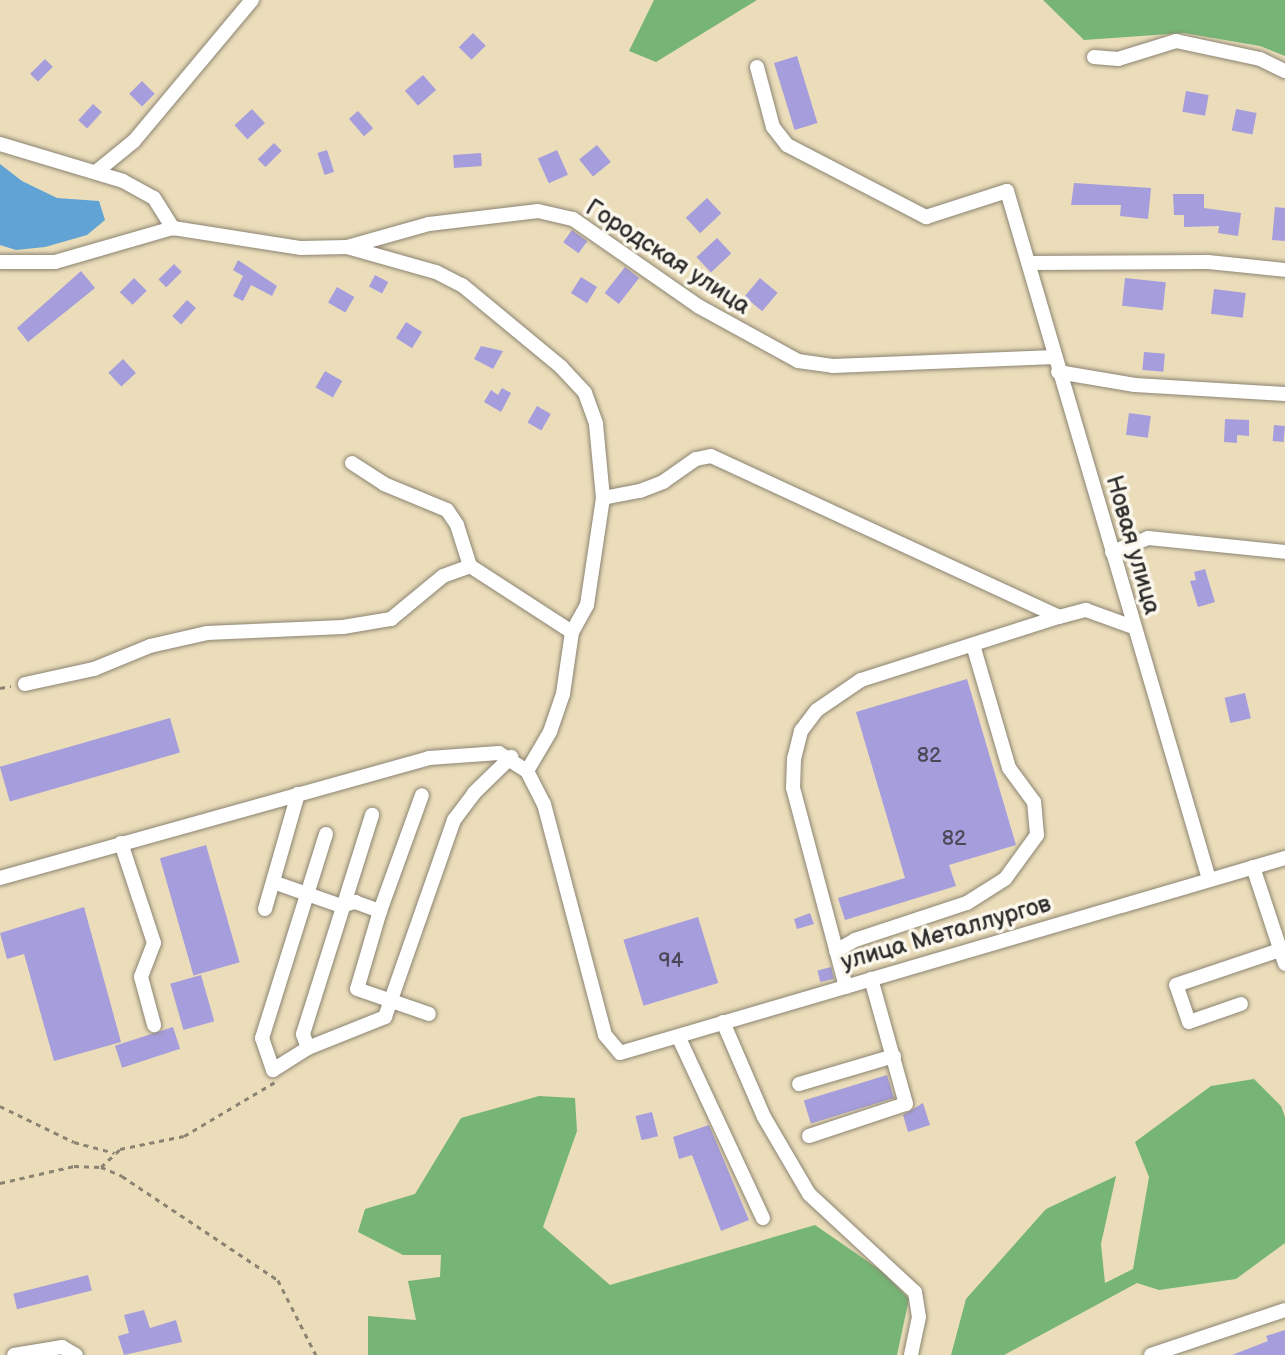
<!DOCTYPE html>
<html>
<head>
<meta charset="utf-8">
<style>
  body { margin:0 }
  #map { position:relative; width:1285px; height:1355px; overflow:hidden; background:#ebddba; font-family:"Balsamiq Sans",sans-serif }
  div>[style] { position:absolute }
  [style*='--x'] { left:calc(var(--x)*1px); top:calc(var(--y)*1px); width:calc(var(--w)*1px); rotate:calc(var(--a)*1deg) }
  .forest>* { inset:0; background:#76b576 }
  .water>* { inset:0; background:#60a3d4 }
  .building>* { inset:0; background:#a69ddc; transform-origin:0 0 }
  .path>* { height:2.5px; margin-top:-1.25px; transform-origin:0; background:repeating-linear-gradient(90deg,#8b8472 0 5px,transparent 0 10px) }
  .roads { filter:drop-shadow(0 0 2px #8b8472) drop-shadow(0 0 2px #8b8472) }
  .minor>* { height:14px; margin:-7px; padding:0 7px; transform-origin:7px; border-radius:7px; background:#fff }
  span { translate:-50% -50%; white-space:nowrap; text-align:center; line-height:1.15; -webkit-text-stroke:7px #fbf7ec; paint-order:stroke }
  .number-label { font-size:21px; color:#4a4857 }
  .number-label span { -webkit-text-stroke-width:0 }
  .street-label { font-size:24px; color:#2b2b2b }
</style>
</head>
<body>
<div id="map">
  <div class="forest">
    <i style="clip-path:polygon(654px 0,757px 0,656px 62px,629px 51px)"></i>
    <i style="clip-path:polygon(1043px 0,1285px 0,1285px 56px,1260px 46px,1184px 33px,1084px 40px)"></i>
    <i style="clip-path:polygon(1254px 1079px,1281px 1106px,1285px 1117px,1285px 1243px,1236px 1279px,1159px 1290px,1137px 1283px,1004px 1355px,951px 1355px,966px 1299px,1046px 1209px,1116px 1176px,1101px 1244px,1105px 1283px,1133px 1269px,1149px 1177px,1135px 1142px,1211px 1086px)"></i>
    <i style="clip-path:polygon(539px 1096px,575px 1098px,577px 1131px,543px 1227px,610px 1285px,815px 1225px,883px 1272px,909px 1299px,897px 1355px,368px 1355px,368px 1316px,416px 1320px,408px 1281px,440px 1277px,441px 1255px,403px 1255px,358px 1232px,365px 1209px,415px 1194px,461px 1118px)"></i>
  </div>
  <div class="water">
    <i style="clip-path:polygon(0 164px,22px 181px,57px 198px,99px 201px,105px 220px,87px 235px,45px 247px,16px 250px,0 245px)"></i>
  </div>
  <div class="building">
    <i style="left:473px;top:33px;width:18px;height:20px;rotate:45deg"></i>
    <i style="left:797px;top:56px;width:70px;height:24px;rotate:73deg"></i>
    <i style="left:45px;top:59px;width:11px;height:21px;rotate:45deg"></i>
    <i style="left:423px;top:75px;width:20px;height:24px;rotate:49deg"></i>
    <i style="left:142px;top:81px;width:18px;height:18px;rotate:45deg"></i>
    <i style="left:1186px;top:91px;width:23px;height:21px;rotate:10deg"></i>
    <i style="left:93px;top:104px;width:12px;height:22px;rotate:42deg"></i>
    <i style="left:252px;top:109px;width:19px;height:24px;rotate:47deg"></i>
    <i style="left:1236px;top:109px;width:21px;height:22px;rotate:11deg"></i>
    <i style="left:358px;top:111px;width:23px;height:12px;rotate:49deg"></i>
    <i style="left:274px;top:143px;width:11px;height:23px;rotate:45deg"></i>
    <i style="left:597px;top:145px;width:22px;height:23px;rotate:51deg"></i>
    <i style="left:327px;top:150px;width:23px;height:10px;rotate:72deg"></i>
    <i style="left:557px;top:150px;width:27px;height:21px;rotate:66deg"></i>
    <i style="left:481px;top:153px;width:13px;height:28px;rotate:86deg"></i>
    <i style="clip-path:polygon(1074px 183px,1151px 188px,1148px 219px,1120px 216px,1121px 205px,1071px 205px)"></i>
    <i style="clip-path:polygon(1173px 194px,1204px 194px,1204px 208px,1241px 213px,1238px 236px,1218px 233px,1219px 226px,1184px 227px,1184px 215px,1174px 215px)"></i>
    <i style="left:707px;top:198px;width:21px;height:29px;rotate:47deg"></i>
    <i style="clip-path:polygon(1275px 207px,1285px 208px,1285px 241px,1272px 240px)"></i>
    <i style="left:572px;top:230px;width:19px;height:15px;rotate:36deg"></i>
    <i style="left:717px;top:238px;width:21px;height:28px;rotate:47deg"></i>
    <i style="clip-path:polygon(238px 260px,277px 286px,272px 296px,251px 285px,243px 301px,233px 296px,243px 276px,233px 270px)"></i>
    <i style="left:174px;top:264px;width:11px;height:22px;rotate:45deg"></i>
    <i style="left:625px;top:267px;width:18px;height:33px;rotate:38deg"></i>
    <i style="clip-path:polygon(81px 271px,95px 288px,28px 342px,17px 328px)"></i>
    <i style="left:375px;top:275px;width:15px;height:13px;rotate:28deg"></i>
    <i style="left:581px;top:277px;width:19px;height:19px;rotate:32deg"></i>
    <i style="left:134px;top:278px;width:18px;height:20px;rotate:45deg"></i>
    <i style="left:760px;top:278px;width:23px;height:24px;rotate:40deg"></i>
    <i style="left:1125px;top:278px;width:41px;height:28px;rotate:6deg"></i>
    <i style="left:337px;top:287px;width:20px;height:18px;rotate:30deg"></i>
    <i style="left:1214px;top:289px;width:32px;height:25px;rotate:7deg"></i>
    <i style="left:187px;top:300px;width:12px;height:22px;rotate:42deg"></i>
    <i style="left:406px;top:322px;width:19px;height:19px;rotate:32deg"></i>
    <i style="clip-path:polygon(481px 346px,503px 351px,493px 369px,474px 359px)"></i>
    <i style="left:1144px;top:352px;width:21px;height:18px;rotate:5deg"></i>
    <i style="left:123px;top:359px;width:19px;height:20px;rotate:47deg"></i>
    <i style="left:325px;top:371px;width:20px;height:19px;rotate:30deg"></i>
    <i style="clip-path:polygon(502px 388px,511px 393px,501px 412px,484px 402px,491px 390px,498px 395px)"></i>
    <i style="left:537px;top:406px;width:16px;height:19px;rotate:30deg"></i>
    <i style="left:1129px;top:413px;width:22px;height:22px;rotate:8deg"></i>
    <i style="clip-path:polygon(1225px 419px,1249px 420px,1249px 436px,1237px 435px,1237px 443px,1224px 442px)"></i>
    <i style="left:1274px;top:425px;width:11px;height:16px;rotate:5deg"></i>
    <i style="clip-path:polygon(1205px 569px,1215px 602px,1198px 607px,1190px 581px,1196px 580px,1194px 572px)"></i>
    <i style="clip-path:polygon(967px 679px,1016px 845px,949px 865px,956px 886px,845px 920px,838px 898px,905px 878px,856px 712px)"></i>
    <i style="left:1245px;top:693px;width:26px;height:21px;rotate:77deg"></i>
    <i style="left:170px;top:718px;width:36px;height:177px;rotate:74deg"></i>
    <i style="left:206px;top:845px;width:122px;height:48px;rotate:74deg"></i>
    <i style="clip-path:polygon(84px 907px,121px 1042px,54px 1061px,24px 954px,7px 959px,0 933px)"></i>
    <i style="clip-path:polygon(810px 913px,814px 924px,797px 929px,794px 919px)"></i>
    <i style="left:698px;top:917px;width:69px;height:78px;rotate:73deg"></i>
    <i style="left:831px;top:967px;width:12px;height:14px;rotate:76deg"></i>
    <i style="left:201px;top:975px;width:48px;height:32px;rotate:74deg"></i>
    <i style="left:173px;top:1027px;width:23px;height:61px;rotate:72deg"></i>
    <i style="left:887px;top:1075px;width:24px;height:87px;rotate:73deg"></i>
    <i style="clip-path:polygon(923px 1103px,930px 1125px,908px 1132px,903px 1115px)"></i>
    <i style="left:652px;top:1112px;width:25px;height:17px;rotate:76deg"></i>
    <i style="clip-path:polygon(709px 1125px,749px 1220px,721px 1231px,692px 1155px,679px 1159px,673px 1137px)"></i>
    <i style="left:88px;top:1275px;width:16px;height:77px;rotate:76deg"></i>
    <i style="clip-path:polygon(144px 1310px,150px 1328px,176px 1320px,182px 1342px,124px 1355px,118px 1336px,129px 1333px,124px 1315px)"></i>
    <i style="clip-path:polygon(1285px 1330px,1285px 1355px,1232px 1355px,1268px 1341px,1266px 1336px)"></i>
  </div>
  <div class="path">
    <i style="--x:0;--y:688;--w:11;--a:-10"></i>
    <i style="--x:0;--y:1106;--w:82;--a:25.9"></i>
    <i style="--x:74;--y:1142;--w:42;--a:15"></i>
    <i style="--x:101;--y:1167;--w:23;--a:23"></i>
    <i style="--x:122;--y:1176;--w:187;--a:33.7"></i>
    <i style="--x:278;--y:1280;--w:84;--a:63.1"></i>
    <i style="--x:0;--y:1183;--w:76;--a:-12.9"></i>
    <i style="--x:74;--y:1166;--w:27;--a:2"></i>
    <i style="--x:101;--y:1167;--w:26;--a:-43"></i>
    <i style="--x:120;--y:1149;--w:65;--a:-11.5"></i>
    <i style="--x:184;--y:1136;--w:106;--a:-30.7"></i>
  </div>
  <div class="roads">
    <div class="minor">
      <i style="--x:1094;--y:57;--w:24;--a:5"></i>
      <i style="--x:1118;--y:59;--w:61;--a:-17.2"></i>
      <i style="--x:1176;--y:41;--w:86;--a:12.1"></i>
      <i style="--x:1260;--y:59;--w:28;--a:26"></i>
      <i style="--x:757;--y:67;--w:62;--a:75.1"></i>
      <i style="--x:773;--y:127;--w:23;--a:52"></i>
      <i style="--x:787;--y:145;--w:157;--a:27.4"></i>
      <i style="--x:926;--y:217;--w:85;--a:-17.8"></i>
      <i style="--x:1007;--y:191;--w:717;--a:73.64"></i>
      <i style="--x:0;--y:144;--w:128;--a:16.7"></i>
      <i style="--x:123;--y:181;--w:35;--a:29"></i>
      <i style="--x:154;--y:198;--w:36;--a:58"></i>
      <i style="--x:96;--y:172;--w:49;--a:-39.2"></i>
      <i style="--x:134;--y:141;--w:184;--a:-50.1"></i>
      <i style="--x:347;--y:247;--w:92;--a:15.7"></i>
      <i style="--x:436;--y:272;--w:29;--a:27"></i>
      <i style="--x:462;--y:285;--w:129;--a:39.6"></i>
      <i style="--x:561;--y:367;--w:35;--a:47"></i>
      <i style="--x:585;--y:393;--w:33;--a:70"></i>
      <i style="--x:596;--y:424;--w:74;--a:84.6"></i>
      <i style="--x:603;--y:498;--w:108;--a:98.5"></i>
      <i style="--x:587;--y:605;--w:31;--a:119"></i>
      <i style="--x:572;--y:632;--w:63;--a:98.3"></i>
      <i style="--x:563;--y:694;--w:40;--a:108.9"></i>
      <i style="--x:550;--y:732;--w:45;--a:120.5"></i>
      <i style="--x:0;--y:262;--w:55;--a:0"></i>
      <i style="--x:55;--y:262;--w:123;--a:-16.1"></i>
      <i style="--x:173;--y:228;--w:130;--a:8.9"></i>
      <i style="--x:301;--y:248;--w:46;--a:-1.2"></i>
      <i style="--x:347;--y:247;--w:85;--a:-15.7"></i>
      <i style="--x:429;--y:224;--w:110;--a:-6.8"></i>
      <i style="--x:538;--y:211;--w:36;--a:13"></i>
      <i style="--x:573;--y:219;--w:152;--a:34.8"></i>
      <i style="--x:698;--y:306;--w:114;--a:28.8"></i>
      <i style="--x:798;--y:361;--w:35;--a:8"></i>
      <i style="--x:833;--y:366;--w:222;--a:-2.3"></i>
      <i style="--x:1030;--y:263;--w:178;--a:-0.3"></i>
      <i style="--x:1208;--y:262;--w:77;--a:5.9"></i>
      <i style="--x:1058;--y:372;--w:78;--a:9.6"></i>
      <i style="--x:1135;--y:385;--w:150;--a:3.4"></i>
      <i style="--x:352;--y:463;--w:38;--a:33"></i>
      <i style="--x:384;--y:484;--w:68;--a:22.4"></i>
      <i style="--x:447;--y:510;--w:18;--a:56"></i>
      <i style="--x:457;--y:525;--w:43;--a:72.4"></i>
      <i style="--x:470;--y:566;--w:121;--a:32.9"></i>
      <i style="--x:603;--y:498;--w:38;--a:-11"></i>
      <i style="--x:640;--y:491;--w:25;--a:-21"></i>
      <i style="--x:663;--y:482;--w:40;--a:-34.9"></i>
      <i style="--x:696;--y:459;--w:15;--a:-11"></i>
      <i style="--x:711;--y:456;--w:383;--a:24.8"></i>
      <i style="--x:1059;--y:617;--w:28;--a:-15"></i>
      <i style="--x:1086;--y:610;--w:50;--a:19.9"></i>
      <i style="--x:1112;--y:552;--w:39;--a:-21"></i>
      <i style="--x:1148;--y:538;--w:138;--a:5.8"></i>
      <i style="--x:25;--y:684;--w:71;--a:-12.3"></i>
      <i style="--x:94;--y:669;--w:61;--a:-22.3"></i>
      <i style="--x:150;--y:646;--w:58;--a:-12.8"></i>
      <i style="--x:207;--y:633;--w:136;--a:-2.5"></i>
      <i style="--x:343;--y:627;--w:49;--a:-9.5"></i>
      <i style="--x:391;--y:619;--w:67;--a:-39.6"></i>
      <i style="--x:443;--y:576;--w:29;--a:-20"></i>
      <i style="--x:326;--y:834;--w:214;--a:107.4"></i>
      <i style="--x:262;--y:1038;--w:34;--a:71"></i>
      <i style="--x:273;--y:1070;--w:41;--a:-32.2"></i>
      <i style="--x:308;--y:1048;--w:83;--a:-21.9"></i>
      <i style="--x:385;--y:1017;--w:209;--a:-70.7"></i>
      <i style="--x:454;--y:820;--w:34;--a:-53"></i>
      <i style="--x:474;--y:793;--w:52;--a:-44.2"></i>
      <i style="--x:121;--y:843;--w:105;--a:71.7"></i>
      <i style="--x:154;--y:943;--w:36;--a:111"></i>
      <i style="--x:141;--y:977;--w:50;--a:74.8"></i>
      <i style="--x:1253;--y:867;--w:102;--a:71.7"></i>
      <i style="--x:0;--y:878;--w:445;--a:-15.6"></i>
      <i style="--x:429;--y:758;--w:70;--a:-4.1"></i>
      <i style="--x:499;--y:753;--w:33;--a:33"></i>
      <i style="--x:527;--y:771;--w:37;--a:63"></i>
      <i style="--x:544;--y:804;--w:239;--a:75.2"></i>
      <i style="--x:605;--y:1035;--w:23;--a:50"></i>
      <i style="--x:620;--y:1053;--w:693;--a:-16.34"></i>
      <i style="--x:273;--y:882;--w:72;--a:19.4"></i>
      <i style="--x:341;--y:906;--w:15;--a:-16"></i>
      <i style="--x:355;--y:902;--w:27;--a:20"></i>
      <i style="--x:380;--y:911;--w:81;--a:106.4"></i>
      <i style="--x:357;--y:989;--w:76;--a:19.1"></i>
      <i style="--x:265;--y:909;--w:120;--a:-74"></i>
      <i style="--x:380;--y:911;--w:123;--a:-70.1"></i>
      <i style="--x:836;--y:951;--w:22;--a:-30"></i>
      <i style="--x:855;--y:940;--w:118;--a:-18.3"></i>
      <i style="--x:967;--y:903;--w:45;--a:-32.3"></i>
      <i style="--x:1005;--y:879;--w:54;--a:-54"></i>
      <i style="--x:1037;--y:835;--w:33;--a:-95"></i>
      <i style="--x:1034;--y:802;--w:42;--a:-126.3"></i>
      <i style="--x:1009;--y:768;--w:128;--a:-106.3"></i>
      <i style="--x:846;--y:987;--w:206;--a:-104.9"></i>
      <i style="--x:793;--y:788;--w:29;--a:-88"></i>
      <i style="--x:794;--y:759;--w:29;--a:-76"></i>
      <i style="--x:801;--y:731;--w:26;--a:-53"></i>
      <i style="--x:817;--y:710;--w:53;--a:-34.3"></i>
      <i style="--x:861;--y:680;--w:208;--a:-17.7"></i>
      <i style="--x:1241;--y:1004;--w:55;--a:160.9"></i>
      <i style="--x:1189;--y:1022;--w:39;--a:-109"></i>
      <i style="--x:1176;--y:985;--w:110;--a:-18.6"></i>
      <i style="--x:723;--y:1022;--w:103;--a:66.7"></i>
      <i style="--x:764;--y:1117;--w:89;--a:59.7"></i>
      <i style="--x:809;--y:1194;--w:144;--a:42.8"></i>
      <i style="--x:915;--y:1292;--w:25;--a:81"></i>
      <i style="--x:919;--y:1317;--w:39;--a:102"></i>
      <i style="--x:678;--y:1036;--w:201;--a:65"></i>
      <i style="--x:308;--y:1048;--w:15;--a:-110"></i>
      <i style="--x:303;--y:1034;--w:230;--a:-72.5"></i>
      <i style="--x:799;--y:1084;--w:99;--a:-16.4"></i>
      <i style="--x:809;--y:1136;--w:102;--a:-18.3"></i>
      <i style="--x:906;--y:1104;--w:130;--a:-105.6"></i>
      <i style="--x:14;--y:1355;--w:49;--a:-9.5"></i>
      <i style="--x:62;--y:1347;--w:16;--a:30"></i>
      <i style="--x:1151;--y:1355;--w:141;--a:-18.6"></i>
    </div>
  </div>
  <div class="number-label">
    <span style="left:929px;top:756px">82</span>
    <span style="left:954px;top:839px">82</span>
    <span style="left:671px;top:961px">94</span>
  </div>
  <div class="street-label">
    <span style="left:668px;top:257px;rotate:33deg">Городская улица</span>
    <span style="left:1133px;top:545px;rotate:74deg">Новая улица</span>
    <span style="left:946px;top:933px;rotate:-16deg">улица Металлургов</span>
  </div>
</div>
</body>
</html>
